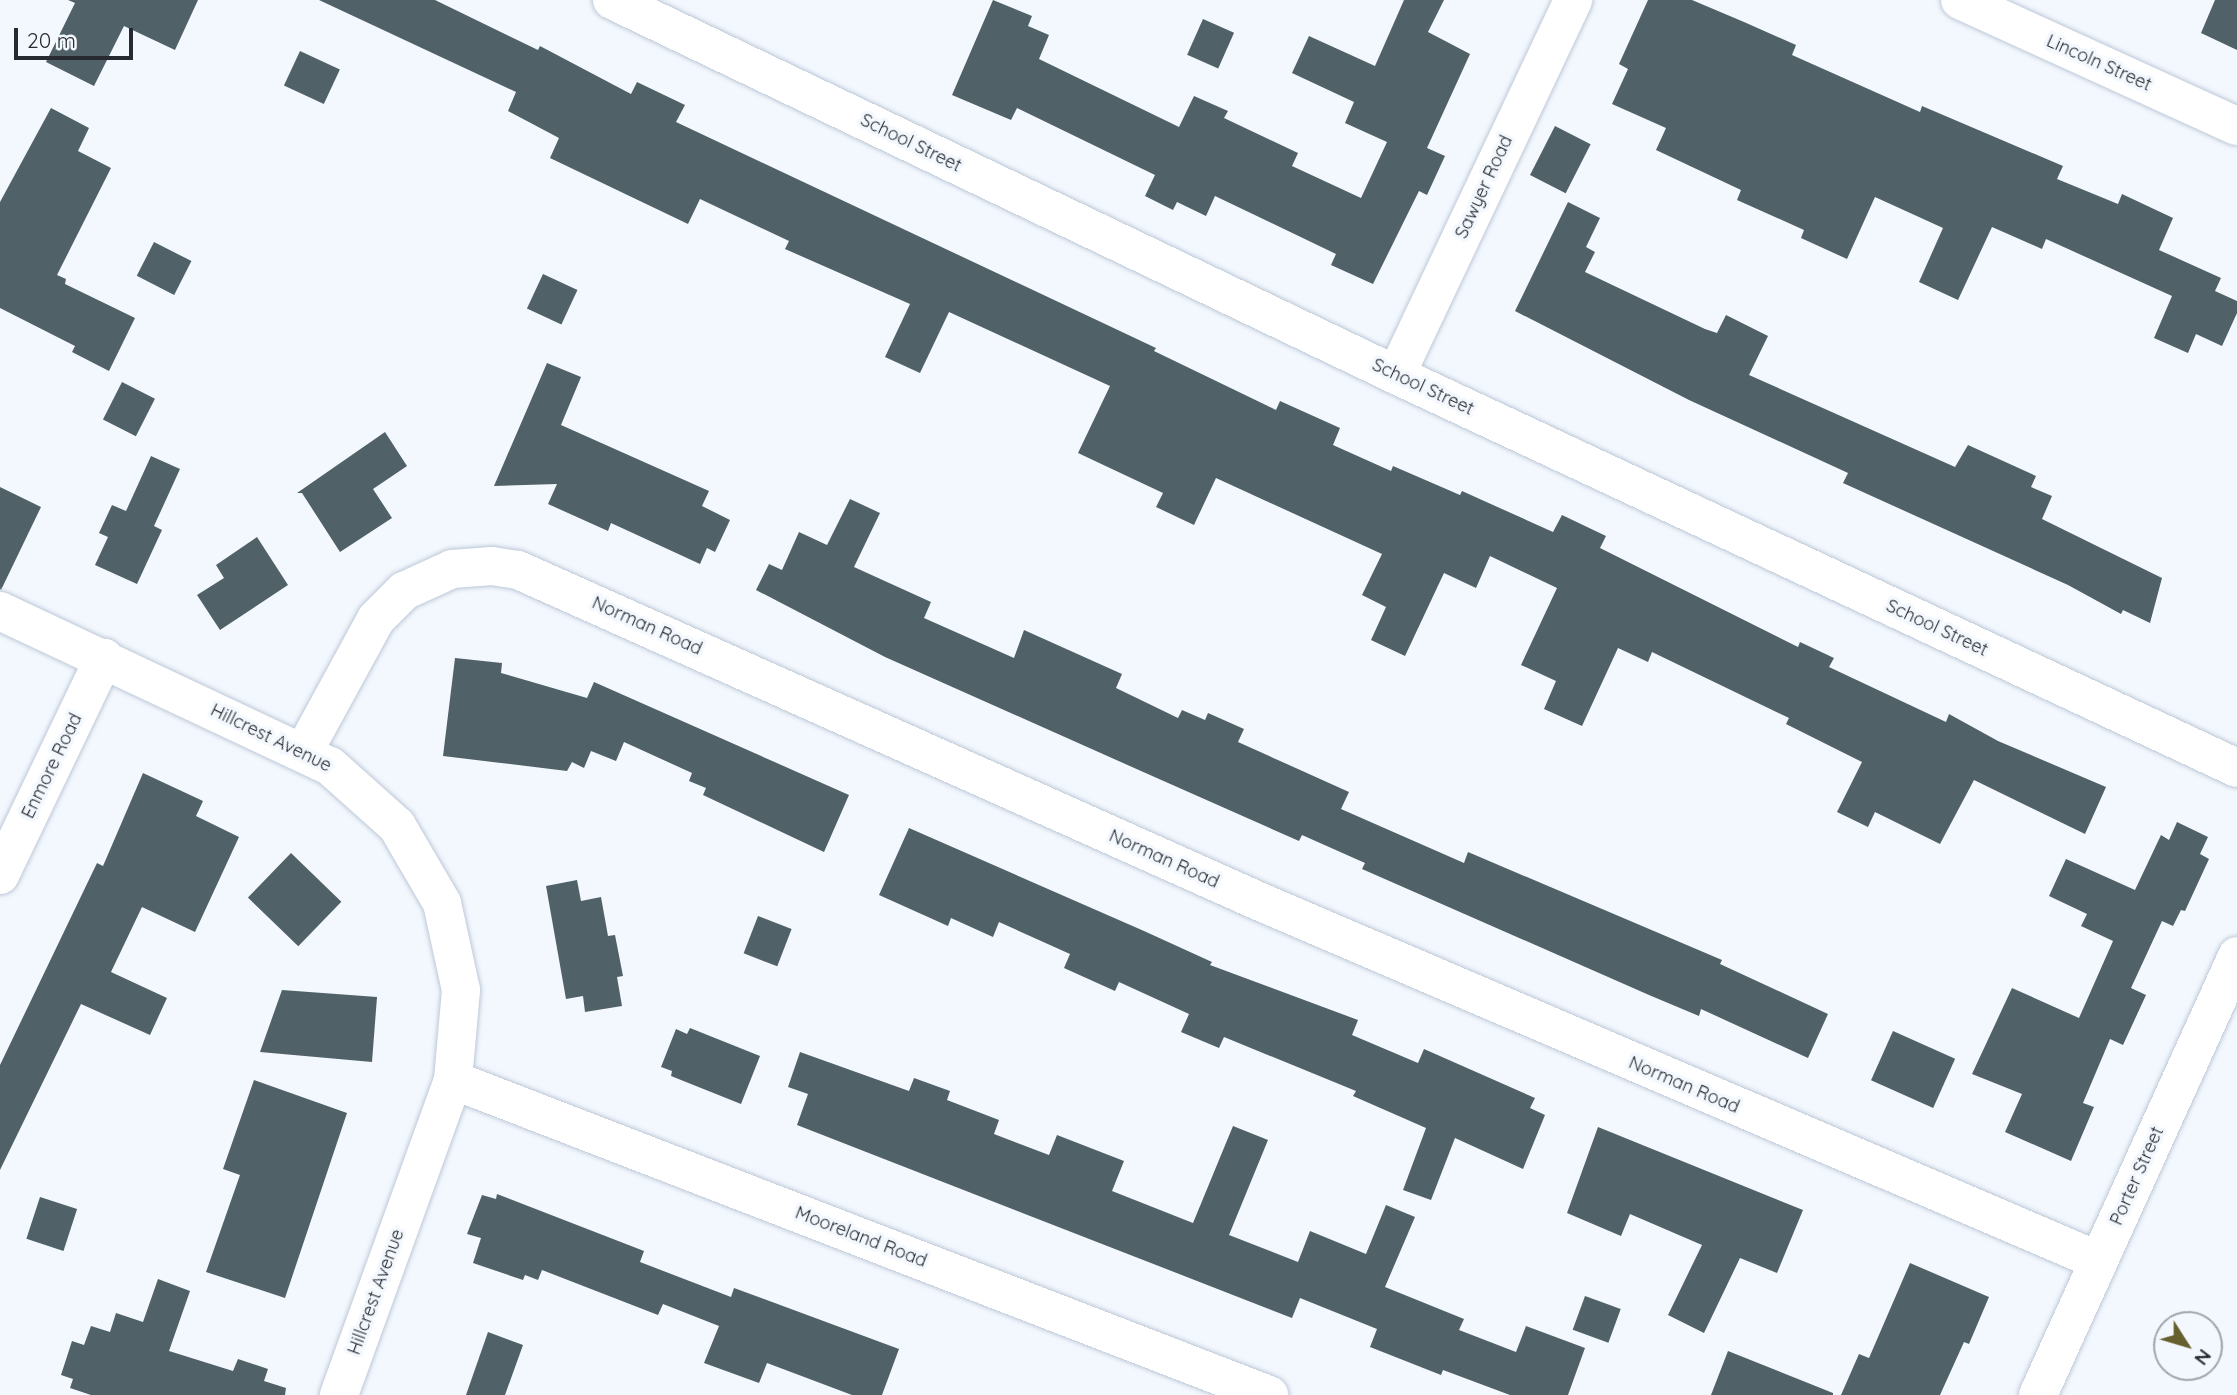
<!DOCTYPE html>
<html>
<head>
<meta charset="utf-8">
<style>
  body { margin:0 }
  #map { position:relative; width:2237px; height:1395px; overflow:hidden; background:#f3f8fe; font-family:Quicksand,sans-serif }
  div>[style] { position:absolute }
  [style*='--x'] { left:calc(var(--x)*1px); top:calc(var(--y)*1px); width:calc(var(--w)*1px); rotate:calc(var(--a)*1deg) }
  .building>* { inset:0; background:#506168; transform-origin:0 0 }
  .roads { filter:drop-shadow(0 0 2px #bdc8d7) drop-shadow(0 0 2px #bdc8d7) }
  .minor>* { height:38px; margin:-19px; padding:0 19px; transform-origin:19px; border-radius:19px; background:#fff }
  .tertiary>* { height:38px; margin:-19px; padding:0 19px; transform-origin:19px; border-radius:19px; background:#fff }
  span { translate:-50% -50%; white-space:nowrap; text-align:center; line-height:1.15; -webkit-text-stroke:7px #f3f8fe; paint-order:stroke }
  .street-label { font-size:18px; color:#272b31 }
  .north { position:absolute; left:2153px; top:1311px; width:70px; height:70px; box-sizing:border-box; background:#f3f8fe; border:2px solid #a1a6ac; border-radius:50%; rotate:127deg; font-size:19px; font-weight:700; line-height:28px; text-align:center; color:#272b31 }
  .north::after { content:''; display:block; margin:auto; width:24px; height:32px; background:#65602d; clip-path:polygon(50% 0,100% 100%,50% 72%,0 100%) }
  .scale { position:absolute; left:14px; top:28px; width:119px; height:32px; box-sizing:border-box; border:4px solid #272b31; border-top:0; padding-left:9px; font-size:21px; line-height:24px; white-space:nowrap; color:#272b31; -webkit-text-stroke:5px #f3f8fe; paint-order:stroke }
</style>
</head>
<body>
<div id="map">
  <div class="building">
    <i style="clip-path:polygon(68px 0,198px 0,175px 50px,124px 26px,94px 86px,46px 62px,75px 3px)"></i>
    <i style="clip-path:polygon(319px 0,435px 0,538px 50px,540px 46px,631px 94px,637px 82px,685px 105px,676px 122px,1156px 348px,1154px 351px,1276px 410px,1280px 401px,1340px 428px,1333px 445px,1391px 471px,1393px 466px,1460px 495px,1462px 491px,1553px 532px,1562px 515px,1606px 536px,1600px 548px,1798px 647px,1800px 642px,1834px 658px,1829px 667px,1946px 722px,1949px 714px,1998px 741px,2106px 787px,2085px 834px,1974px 780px,1940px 844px,1875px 812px,1868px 827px,1837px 812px,1862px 762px,1786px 724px,1789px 718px,1652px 652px,1648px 662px,1618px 648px,1582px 726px,1544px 709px,1556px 681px,1521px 665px,1557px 588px,1490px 556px,1476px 588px,1444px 573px,1405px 656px,1371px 640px,1386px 607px,1362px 595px,1382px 554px,1216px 478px,1194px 525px,1156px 507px,1163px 493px,1078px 453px,1110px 386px,949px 312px,920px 373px,885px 357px,910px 304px,785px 249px,789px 241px,700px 199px,688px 224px,550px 158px,559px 138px,508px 111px,516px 92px)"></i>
    <i style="clip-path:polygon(993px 0,1032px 16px,1028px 26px,1049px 35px,1039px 59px,1179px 127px,1194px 96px,1228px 111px,1224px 118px,1298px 153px,1292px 166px,1361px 198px,1387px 142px,1345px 123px,1354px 102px,1292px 73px,1309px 36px,1375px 66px,1404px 0,1444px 0,1428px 32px,1470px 54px,1427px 148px,1445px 156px,1427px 195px,1419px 191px,1373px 284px,1331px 265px,1336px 254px,1215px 196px,1206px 216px,1177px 202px,1173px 210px,1145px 196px,1155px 175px,1017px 108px,1011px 120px,952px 95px)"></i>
    <i style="clip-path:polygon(1648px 0,1692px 0,1744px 22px,1796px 45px,1792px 55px,1920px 112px,1922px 106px,2063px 166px,2057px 179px,2118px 204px,2122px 194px,2173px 218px,2159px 250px,2221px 278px,2215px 291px,2237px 301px,2237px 313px,2222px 346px,2196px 334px,2188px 353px,2154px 338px,2172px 296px,2046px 239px,2042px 249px,1992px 227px,1958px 300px,1919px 282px,1943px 228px,1875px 197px,1847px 259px,1801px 238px,1804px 230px,1737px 200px,1741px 190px,1656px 150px,1666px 128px,1612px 104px,1628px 69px,1619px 64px)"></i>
    <i style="clip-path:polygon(2215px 0,2237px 0,2237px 50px,2201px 33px)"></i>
    <i style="left:1203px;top:19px;width:34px;height:39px;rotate:24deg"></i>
    <i style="left:300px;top:51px;width:44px;height:38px;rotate:25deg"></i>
    <i style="clip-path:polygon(51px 108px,89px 128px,78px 151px,111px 168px,57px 275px,66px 279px,65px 284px,135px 318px,109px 371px,72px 352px,75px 346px,0 308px,0 202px)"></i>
    <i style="left:1555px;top:126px;width:40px;height:55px;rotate:27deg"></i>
    <i style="clip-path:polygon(1568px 202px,1600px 218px,1586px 247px,1595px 252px,1585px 272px,1705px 329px,1717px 333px,1726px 315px,1768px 336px,1749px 375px,1955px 467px,1968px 445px,2036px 476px,2031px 487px,2052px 496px,2042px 519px,2162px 578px,2150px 623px,2123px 610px,2121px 614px,2068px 585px,1843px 483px,1848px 473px,1689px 400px,1515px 311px)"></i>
    <i style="left:154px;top:242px;width:42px;height:38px;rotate:27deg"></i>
    <i style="left:543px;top:274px;width:38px;height:38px;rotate:25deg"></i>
    <i style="clip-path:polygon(547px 363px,581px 377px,561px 425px,709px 491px,702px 506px,730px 520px,715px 552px,707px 548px,700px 564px,611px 523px,608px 531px,548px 504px,557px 484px,494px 486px)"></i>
    <i style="left:122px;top:382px;width:37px;height:42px;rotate:27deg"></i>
    <i style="clip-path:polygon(385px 432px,407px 466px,373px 489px,392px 518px,340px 552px,302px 493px,297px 493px)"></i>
    <i style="clip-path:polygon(151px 456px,180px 469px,154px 526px,162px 530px,137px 584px,95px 565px,108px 537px,99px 533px,112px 505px,126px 511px)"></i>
    <i style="clip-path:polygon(0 487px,41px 507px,1px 590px,0 589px)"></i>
    <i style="clip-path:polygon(850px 499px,880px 513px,854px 567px,931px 602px,924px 618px,1014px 658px,1024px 630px,1122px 674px,1116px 688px,1178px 718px,1182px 710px,1205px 720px,1208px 713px,1244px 729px,1238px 742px,1349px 792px,1341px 809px,1464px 863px,1468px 852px,1722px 960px,1720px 964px,1828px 1014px,1808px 1058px,1701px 1009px,1699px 1016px,1649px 995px,1362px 869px,1365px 863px,1302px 835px,1299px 841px,1141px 771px,885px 657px,756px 590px,769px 564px,782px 570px,799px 532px,827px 545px)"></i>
    <i style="clip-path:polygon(257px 537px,288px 585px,220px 630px,197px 595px,224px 578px,216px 565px)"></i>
    <i style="clip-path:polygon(455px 658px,502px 663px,501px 673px,587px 698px,594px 682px,849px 795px,824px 852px,703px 795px,706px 788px,689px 781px,692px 773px,624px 742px,616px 761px,591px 751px,584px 768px,572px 762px,567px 771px,443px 756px)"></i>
    <i style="clip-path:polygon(143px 773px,203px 801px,196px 816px,239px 837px,195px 932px,142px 907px,111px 972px,167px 998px,150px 1035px,81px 1004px,0 1170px,0 1065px,97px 863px,103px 866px)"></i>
    <i style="clip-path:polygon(2177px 822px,2208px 837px,2200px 854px,2209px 859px,2185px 911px,2181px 910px,2173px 926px,2162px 921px,2131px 988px,2146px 995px,2123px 1045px,2110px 1039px,2083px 1103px,2094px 1107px,2071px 1161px,2005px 1132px,2022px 1094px,1972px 1074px,2012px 988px,2079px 1018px,2113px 941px,2081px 926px,2087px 914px,2049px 896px,2066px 859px,2135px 890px,2161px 835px,2169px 840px)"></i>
    <i style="clip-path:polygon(909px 828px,1144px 931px,1212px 962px,1210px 965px,1358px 1020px,1352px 1035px,1418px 1063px,1424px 1049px,1535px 1098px,1530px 1108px,1545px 1115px,1523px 1169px,1455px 1138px,1431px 1200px,1403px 1190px,1426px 1128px,1353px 1096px,1356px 1091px,1224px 1037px,1219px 1048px,1181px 1032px,1189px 1014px,1119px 982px,1115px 991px,1064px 968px,1070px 954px,999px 922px,993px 937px,951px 918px,948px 926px,879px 895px)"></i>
    <i style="left:291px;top:853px;width:70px;height:62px;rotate:44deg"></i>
    <i style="clip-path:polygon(577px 880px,581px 901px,601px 897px,608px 936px,615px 935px,623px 976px,617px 977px,622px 1006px,585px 1012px,583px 996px,566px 999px,546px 886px)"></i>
    <i style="left:758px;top:916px;width:36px;height:40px;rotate:21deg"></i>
    <i style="clip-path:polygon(282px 990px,377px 997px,372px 1062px,260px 1052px)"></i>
    <i style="clip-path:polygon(690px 1028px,760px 1056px,741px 1104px,671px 1076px,672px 1071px,661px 1067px,676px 1029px,687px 1034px)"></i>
    <i style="left:1893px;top:1031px;width:68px;height:54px;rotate:24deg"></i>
    <i style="clip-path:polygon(800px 1052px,909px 1091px,914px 1078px,950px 1091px,947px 1100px,999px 1120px,994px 1134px,1049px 1155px,1057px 1135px,1124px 1161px,1112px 1191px,1193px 1223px,1233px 1126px,1268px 1140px,1229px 1235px,1298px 1262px,1310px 1231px,1366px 1254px,1386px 1205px,1415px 1217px,1385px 1287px,1464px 1319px,1459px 1330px,1516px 1352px,1526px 1326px,1585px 1348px,1568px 1395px,1510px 1395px,1443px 1370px,1441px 1375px,1370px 1347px,1377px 1329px,1300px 1298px,1292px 1318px,797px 1125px,808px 1094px,788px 1087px)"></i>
    <i style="clip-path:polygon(254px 1080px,347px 1113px,285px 1298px,206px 1272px,240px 1175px,223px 1169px)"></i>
    <i style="clip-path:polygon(1598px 1127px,1803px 1210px,1777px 1273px,1740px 1258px,1704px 1333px,1668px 1315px,1702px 1245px,1630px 1214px,1621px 1236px,1567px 1213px)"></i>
    <i style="clip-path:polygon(497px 1194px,644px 1251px,640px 1262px,731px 1297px,734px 1288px,899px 1349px,882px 1395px,852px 1395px,767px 1363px,759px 1383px,704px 1363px,719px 1326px,663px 1304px,658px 1315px,542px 1270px,538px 1280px,525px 1275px,523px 1280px,473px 1263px,481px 1238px,467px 1234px,482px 1195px,496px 1199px)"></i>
    <i style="left:40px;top:1197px;width:39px;height:44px;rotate:18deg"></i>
    <i style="clip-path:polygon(1910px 1263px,1989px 1297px,1969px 1344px,1964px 1342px,1940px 1395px,1841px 1395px,1859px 1354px,1869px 1358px)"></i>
    <i style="clip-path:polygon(158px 1279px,190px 1291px,169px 1351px,233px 1371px,238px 1359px,268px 1369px,264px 1381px,286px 1388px,285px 1395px,91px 1395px,70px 1388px,73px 1379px,61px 1375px,72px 1341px,84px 1345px,91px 1326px,110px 1332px,116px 1313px,143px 1322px)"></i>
    <i style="left:1585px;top:1296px;width:38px;height:36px;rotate:20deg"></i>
    <i style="clip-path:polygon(488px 1332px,523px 1345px,505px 1395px,466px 1395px)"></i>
    <i style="clip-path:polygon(1728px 1351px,1833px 1393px,1833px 1395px,1711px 1395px)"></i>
  </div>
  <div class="roads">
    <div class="minor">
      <i style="--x:612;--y:0;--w:869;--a:25.56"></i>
      <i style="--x:1396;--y:375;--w:928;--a:25.05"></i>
      <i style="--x:1396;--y:375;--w:415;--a:-64.7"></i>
      <i style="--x:0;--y:611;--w:365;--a:25.2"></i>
      <i style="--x:330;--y:766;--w:90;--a:41.8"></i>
      <i style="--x:397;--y:826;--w:89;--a:59.7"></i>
      <i style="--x:442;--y:903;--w:89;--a:77.7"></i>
      <i style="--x:461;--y:990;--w:90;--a:95.1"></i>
      <i style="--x:453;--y:1080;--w:335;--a:109.9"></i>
      <i style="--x:304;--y:751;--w:150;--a:-61.4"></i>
      <i style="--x:376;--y:619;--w:40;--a:-45"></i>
      <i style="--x:404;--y:591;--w:53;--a:-24.6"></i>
      <i style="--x:452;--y:569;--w:40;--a:-4.3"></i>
      <i style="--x:492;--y:566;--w:26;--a:9"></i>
      <i style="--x:518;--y:570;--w:808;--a:24.09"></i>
      <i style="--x:1256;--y:900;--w:917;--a:23.18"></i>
      <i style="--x:0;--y:875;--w:241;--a:-64.4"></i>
      <i style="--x:453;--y:1080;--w:875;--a:21.11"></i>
      <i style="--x:2038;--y:1395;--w:482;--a:-65.6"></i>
    </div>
    <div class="tertiary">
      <i style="--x:1960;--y:0;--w:304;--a:24.5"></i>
    </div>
  </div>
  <div class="street-label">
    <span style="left:2099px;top:63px;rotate:24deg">Lincoln Street</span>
    <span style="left:911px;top:143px;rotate:26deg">School Street</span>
    <span style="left:1484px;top:187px;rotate:-65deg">Sawyer Road</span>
    <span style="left:1423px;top:387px;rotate:25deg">School Street</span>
    <span style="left:647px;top:626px;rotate:24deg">Norman Road</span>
    <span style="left:1937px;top:628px;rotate:25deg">School Street</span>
    <span style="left:271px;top:738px;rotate:26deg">Hillcrest Avenue</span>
    <span style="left:52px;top:766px;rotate:-64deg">Enmore Road</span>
    <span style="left:1164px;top:859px;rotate:24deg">Norman Road</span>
    <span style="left:1684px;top:1085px;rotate:23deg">Norman Road</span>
    <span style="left:2137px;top:1176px;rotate:-66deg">Porter Street</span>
    <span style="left:861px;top:1237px;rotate:21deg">Mooreland Road</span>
    <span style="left:376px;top:1292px;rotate:-70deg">Hillcrest Avenue</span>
  </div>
  <div class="north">N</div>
  <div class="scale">20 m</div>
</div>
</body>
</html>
